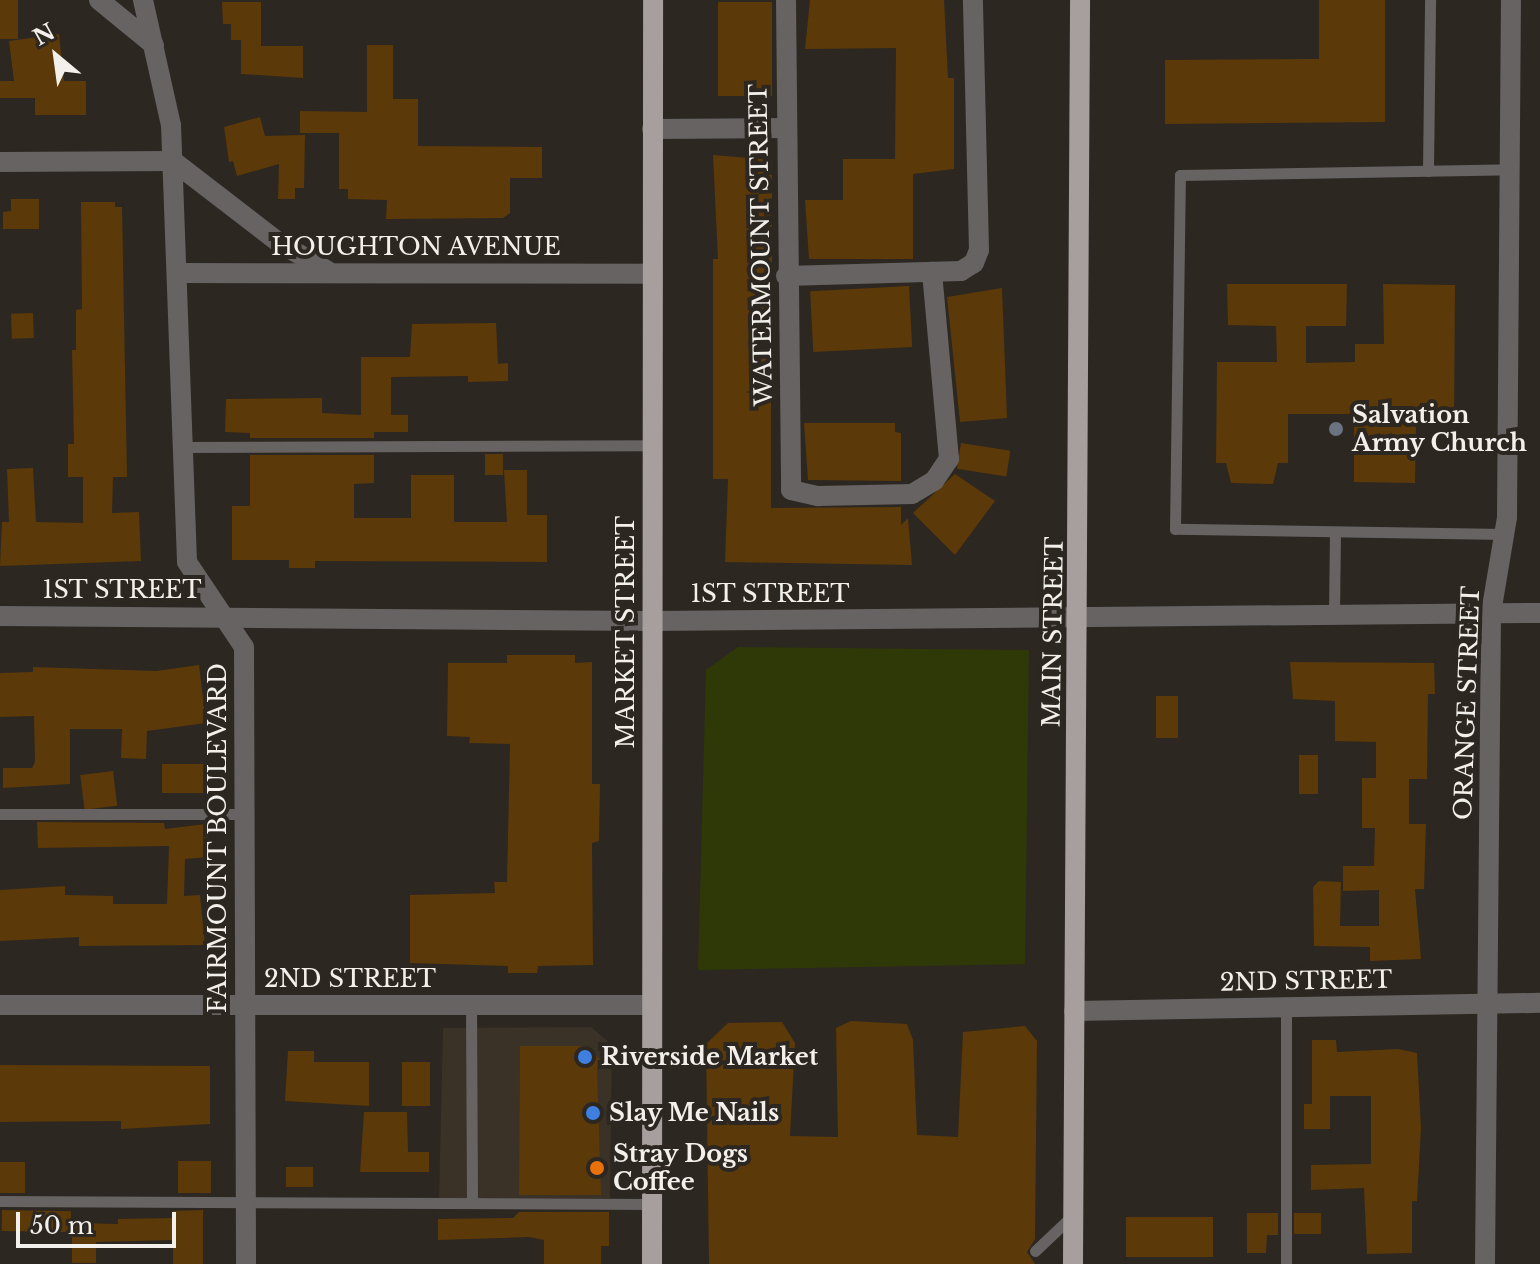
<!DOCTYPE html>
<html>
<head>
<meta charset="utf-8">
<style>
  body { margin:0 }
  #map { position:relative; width:1540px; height:1264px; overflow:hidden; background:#2c2721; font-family:"Libre Baskerville",serif }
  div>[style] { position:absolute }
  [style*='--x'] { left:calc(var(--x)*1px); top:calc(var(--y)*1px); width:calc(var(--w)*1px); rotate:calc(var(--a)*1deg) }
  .built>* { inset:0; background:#3a3127 }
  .green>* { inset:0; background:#2f3908 }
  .building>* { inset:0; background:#5c3908; transform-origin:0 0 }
  .service>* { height:11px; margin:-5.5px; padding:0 5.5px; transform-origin:5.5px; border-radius:5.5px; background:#676363 }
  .minor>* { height:20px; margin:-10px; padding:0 10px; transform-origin:10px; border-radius:10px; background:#676363 }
  .tertiary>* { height:20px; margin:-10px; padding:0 10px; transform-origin:10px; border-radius:10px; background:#676363 }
  .primary>* { height:20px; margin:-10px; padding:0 10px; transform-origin:10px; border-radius:10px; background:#a79e9e }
  .dots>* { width:22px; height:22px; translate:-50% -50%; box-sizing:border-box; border:4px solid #2c2721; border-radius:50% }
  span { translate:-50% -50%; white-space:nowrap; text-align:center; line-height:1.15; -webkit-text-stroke:8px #2c2721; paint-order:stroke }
  .street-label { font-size:24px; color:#f3f0ec }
  .poi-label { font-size:24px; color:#f3f0ec; font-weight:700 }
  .left { translate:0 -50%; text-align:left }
  .north { position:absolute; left:16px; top:16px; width:80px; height:80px; -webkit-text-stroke:6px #2c2721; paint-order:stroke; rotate:331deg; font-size:22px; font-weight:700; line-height:32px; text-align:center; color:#f3f0ec }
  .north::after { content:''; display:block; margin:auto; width:28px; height:36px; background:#f3f0ec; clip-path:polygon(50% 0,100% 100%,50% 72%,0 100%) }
  .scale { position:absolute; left:16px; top:1212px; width:160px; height:36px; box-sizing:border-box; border:4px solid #f3f0ec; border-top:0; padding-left:10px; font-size:24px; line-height:28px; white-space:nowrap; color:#f3f0ec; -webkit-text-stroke:6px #2c2721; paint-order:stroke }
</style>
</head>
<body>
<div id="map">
  <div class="built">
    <i style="clip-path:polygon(591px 1027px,612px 1045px,610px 1198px,439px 1198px,443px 1028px)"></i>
  </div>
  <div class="green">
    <i style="clip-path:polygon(738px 647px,1029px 650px,1025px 964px,698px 970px,706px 670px)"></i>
  </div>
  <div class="building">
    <i style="left:0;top:0;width:18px;height:39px"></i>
    <i style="clip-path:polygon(810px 0,944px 0,948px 78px,954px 78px,954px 169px,913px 174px,913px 259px,809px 259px,805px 200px,843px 200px,843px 159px,895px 159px,896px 48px,805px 49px)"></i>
    <i style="clip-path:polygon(1319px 0,1385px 0,1385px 122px,1165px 124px,1165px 60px,1319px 59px)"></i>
    <i style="clip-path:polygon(222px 2px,261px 2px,261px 46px,303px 46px,303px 78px,241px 74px,241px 40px,231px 40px,231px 24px,223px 24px)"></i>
    <i style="left:718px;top:2px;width:54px;height:94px"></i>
    <i style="clip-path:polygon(59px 34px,64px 81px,86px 81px,86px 115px,35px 115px,35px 98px,0 98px,0 81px,14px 81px,9px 41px)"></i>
    <i style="clip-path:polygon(367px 45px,393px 45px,393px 99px,418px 99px,418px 146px,542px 147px,542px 178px,510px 178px,510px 213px,503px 218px,386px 219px,387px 200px,348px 199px,348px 189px,339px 189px,339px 133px,300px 133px,300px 111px,367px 112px)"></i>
    <i style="clip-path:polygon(260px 117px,265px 136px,305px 135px,304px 188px,295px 188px,295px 199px,278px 199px,279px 164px,237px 176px,233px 161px,229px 162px,224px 127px)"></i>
    <i style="clip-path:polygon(713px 155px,772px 160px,772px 319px,753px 319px,754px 352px,771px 352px,771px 508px,901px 507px,901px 525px,908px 518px,912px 565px,725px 562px,728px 479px,713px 479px,713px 259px,718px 259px)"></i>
    <i style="clip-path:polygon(11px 199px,39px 199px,39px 229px,3px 229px,3px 212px,11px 211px)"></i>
    <i style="clip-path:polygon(81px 202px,115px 202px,115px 207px,122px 207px,127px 477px,113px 477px,112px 513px,139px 512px,141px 561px,0 566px,2px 522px,9px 522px,7px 469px,33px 468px,36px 522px,83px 523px,83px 477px,68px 477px,68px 444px,74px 444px,72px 350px,76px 350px,76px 310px,82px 309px)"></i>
    <i style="clip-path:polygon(1227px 284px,1347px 284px,1346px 326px,1306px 326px,1306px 363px,1355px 362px,1355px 344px,1384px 344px,1383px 284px,1455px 285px,1454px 425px,1416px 425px,1415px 483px,1354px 482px,1354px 414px,1288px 414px,1288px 463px,1278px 463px,1273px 484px,1231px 483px,1226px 463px,1216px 463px,1217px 362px,1277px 362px,1276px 326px,1228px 325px)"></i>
    <i style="left:909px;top:286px;width:61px;height:99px;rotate:87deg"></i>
    <i style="clip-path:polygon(1002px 288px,1007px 418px,960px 422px,947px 297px)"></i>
    <i style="left:33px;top:313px;width:25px;height:22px;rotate:88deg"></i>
    <i style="clip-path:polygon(496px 323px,498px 364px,508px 363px,508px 381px,468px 382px,468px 376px,391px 377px,391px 415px,408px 415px,408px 432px,374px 432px,374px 438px,250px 438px,250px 433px,225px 432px,226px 399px,322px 398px,322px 413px,361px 415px,361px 357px,410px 357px,412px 324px)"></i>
    <i style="clip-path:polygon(804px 423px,895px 423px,895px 432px,901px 433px,901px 481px,808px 480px)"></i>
    <i style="left:961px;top:443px;width:50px;height:26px;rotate:9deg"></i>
    <i style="left:485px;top:454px;width:18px;height:21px"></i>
    <i style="clip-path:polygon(250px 455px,374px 455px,374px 483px,354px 484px,354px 518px,411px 518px,411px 475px,454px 475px,454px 522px,507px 522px,504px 470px,527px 470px,527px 515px,547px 515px,547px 562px,315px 561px,315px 568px,289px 568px,289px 560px,232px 560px,232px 506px,250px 506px)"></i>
    <i style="clip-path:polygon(955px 474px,995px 501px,955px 555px,913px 513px)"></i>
    <i style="clip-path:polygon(507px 655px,575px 655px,575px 663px,592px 662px,592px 784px,600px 784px,599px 841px,592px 843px,593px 965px,538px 966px,537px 973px,508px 973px,508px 966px,410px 963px,410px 895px,495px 893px,494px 882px,507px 882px,510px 744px,469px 743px,470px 737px,447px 736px,448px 663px,507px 663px)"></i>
    <i style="clip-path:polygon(1290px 662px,1434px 663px,1435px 694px,1428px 694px,1427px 779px,1409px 779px,1409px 824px,1426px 824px,1424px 889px,1415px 889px,1421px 959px,1370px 961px,1370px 947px,1314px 946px,1313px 887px,1319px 881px,1341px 882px,1340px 926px,1379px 926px,1379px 890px,1343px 891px,1343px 866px,1374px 866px,1375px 828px,1362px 828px,1362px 778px,1376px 778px,1376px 742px,1335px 741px,1335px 701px,1293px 699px)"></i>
    <i style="clip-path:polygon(199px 665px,206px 723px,147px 731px,146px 759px,121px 758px,122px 729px,70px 729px,70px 784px,3px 788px,3px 768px,32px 768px,35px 762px,34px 716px,0 717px,0 673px,33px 672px,33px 667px,156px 671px)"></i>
    <i style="left:1156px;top:696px;width:22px;height:42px"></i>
    <i style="left:1299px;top:755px;width:19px;height:39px"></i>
    <i style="left:162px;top:764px;width:41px;height:29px"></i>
    <i style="left:113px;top:771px;width:35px;height:33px;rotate:83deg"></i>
    <i style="clip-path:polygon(37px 822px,164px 823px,165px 829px,206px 824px,210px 857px,185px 859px,184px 896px,200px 895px,205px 945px,79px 946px,79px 937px,0 941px,0 890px,65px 886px,65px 895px,113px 896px,113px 904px,167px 904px,169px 846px,38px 848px)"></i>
    <i style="clip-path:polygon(851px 1021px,907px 1024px,913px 1040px,917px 1135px,958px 1137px,963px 1032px,1025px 1026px,1037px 1041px,1035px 1239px,1027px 1252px,1035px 1264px,709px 1264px,706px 1044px,728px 1023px,782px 1022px,795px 1043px,790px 1136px,838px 1137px,836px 1028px)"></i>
    <i style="clip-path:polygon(1312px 1040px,1336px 1040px,1337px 1052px,1398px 1049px,1417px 1053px,1421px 1128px,1417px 1201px,1412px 1201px,1412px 1253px,1367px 1254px,1364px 1188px,1311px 1190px,1311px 1165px,1371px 1164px,1371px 1096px,1330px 1096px,1330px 1129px,1304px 1129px,1304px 1104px,1312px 1104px)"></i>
    <i style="clip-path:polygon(520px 1046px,587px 1046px,602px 1062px,597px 1067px,601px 1195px,519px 1195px)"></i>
    <i style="clip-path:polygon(288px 1051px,314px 1051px,314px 1062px,369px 1062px,369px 1106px,285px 1101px)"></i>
    <i style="left:430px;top:1062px;width:44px;height:28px;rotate:90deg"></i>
    <i style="clip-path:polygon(0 1065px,210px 1066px,210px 1124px,121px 1129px,121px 1121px,0 1122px)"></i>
    <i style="clip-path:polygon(364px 1112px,407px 1112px,408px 1152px,429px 1152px,429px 1172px,360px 1172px)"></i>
    <i style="left:178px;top:1161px;width:33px;height:32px"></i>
    <i style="left:0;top:1162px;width:25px;height:31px"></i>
    <i style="left:313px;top:1167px;width:20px;height:27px;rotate:90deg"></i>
    <i style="left:2px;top:1210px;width:69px;height:21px;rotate:1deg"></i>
    <i style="clip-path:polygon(203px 1210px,203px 1264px,173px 1264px,173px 1240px,96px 1242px,96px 1263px,72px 1263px,72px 1223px,118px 1224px,118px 1219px,173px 1218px,173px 1211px)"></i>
    <i style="clip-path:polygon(519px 1212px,609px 1212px,609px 1246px,601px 1246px,601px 1264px,544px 1264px,544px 1240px,529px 1237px,438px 1240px,438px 1219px,513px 1218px)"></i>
    <i style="clip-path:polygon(1247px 1213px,1278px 1213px,1278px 1235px,1267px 1235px,1266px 1253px,1247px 1253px)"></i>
    <i style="left:1294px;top:1213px;width:27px;height:21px"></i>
    <i style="left:1213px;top:1217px;width:40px;height:87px;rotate:90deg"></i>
  </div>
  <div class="service">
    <i style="--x:1428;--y:171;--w:171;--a:-89.3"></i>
    <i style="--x:185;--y:447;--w:466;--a:-0.2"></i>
    <i style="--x:1504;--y:534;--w:329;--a:-179.1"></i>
    <i style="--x:1175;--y:529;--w:354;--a:-89.2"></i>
    <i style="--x:1180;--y:175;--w:333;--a:-1"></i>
    <i style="--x:1334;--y:614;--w:80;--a:-89.3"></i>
    <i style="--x:0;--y:814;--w:247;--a:0"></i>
    <i style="--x:471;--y:1005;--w:198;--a:89.7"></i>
    <i style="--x:1286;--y:1008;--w:256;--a:90"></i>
    <i style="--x:0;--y:1201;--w:652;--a:0.26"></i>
    <i style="--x:1035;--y:1251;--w:52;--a:-43.5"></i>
  </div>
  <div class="minor">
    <i style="--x:99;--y:0;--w:71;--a:39.3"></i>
    <i style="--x:143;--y:0;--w:128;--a:77.4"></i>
    <i style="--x:171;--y:125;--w:437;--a:87.9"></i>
    <i style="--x:187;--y:562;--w:102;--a:56.2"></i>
    <i style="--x:244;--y:647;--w:617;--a:89.81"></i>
    <i style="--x:786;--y:0;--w:490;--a:89.4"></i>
    <i style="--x:791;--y:490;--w:28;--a:13"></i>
    <i style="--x:818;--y:496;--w:94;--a:-1.2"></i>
    <i style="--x:912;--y:494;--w:26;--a:-31"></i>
    <i style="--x:934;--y:481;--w:27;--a:-56"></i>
    <i style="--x:949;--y:459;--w:188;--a:-95.2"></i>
    <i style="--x:652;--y:129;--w:134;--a:-0.4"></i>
    <i style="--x:0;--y:162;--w:173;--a:-0.3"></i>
    <i style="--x:173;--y:161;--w:133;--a:37.6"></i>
    <i style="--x:278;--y:242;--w:58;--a:30.1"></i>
    <i style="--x:181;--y:273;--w:470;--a:0.1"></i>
    <i style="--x:786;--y:276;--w:175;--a:-1.6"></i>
    <i style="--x:961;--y:271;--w:15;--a:-32"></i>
    <i style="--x:974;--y:263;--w:14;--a:-69"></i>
    <i style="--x:979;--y:250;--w:250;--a:-91.4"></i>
    <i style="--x:0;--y:616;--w:652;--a:0.44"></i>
    <i style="--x:652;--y:621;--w:888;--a:-0.52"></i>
    <i style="--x:0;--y:1005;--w:652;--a:0"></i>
    <i style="--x:1074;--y:1011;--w:466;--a:-1"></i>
  </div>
  <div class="tertiary">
    <i style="--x:1485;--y:1264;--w:651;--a:-89.47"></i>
    <i style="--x:1491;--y:613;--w:97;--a:-80.5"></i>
    <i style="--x:1507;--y:517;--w:517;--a:-89.56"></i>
  </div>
  <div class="primary">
    <i style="--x:652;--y:1264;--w:1264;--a:-89.95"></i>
    <i style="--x:1073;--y:1264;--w:1264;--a:-89.68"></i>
  </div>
  <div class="dots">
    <i style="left:1336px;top:429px;background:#6b7280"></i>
    <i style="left:585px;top:1057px;background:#3f7fe0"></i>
    <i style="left:593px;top:1113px;background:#3f7fe0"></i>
    <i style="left:597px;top:1168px;background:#e8710a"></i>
  </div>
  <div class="street-label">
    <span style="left:761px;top:245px;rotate:-91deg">WATERMOUNT STREET</span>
    <span style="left:416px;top:247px">HOUGHTON AVENUE</span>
    <span style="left:122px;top:590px">1ST STREET</span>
    <span style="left:770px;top:594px">1ST STREET</span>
    <span style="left:626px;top:632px;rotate:-90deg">MARKET STREET</span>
    <span style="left:1053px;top:632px;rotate:-89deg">MAIN STREET</span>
    <span style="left:1467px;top:703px;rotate:-88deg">ORANGE STREET</span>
    <span style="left:218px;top:838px;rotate:-90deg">FAIRMOUNT BOULEVARD</span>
    <span style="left:350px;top:979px">2ND STREET</span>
    <span style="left:1306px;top:981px;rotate:-1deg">2ND STREET</span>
  </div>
  <div class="poi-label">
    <span class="left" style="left:1352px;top:429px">Salvation<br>Army Church</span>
    <span class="left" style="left:601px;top:1057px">Riverside Market</span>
    <span class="left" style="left:609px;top:1113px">Slay Me Nails</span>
    <span class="left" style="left:613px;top:1168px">Stray Dogs<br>Coffee</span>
  </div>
  <div class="north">N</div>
  <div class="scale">50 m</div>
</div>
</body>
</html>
